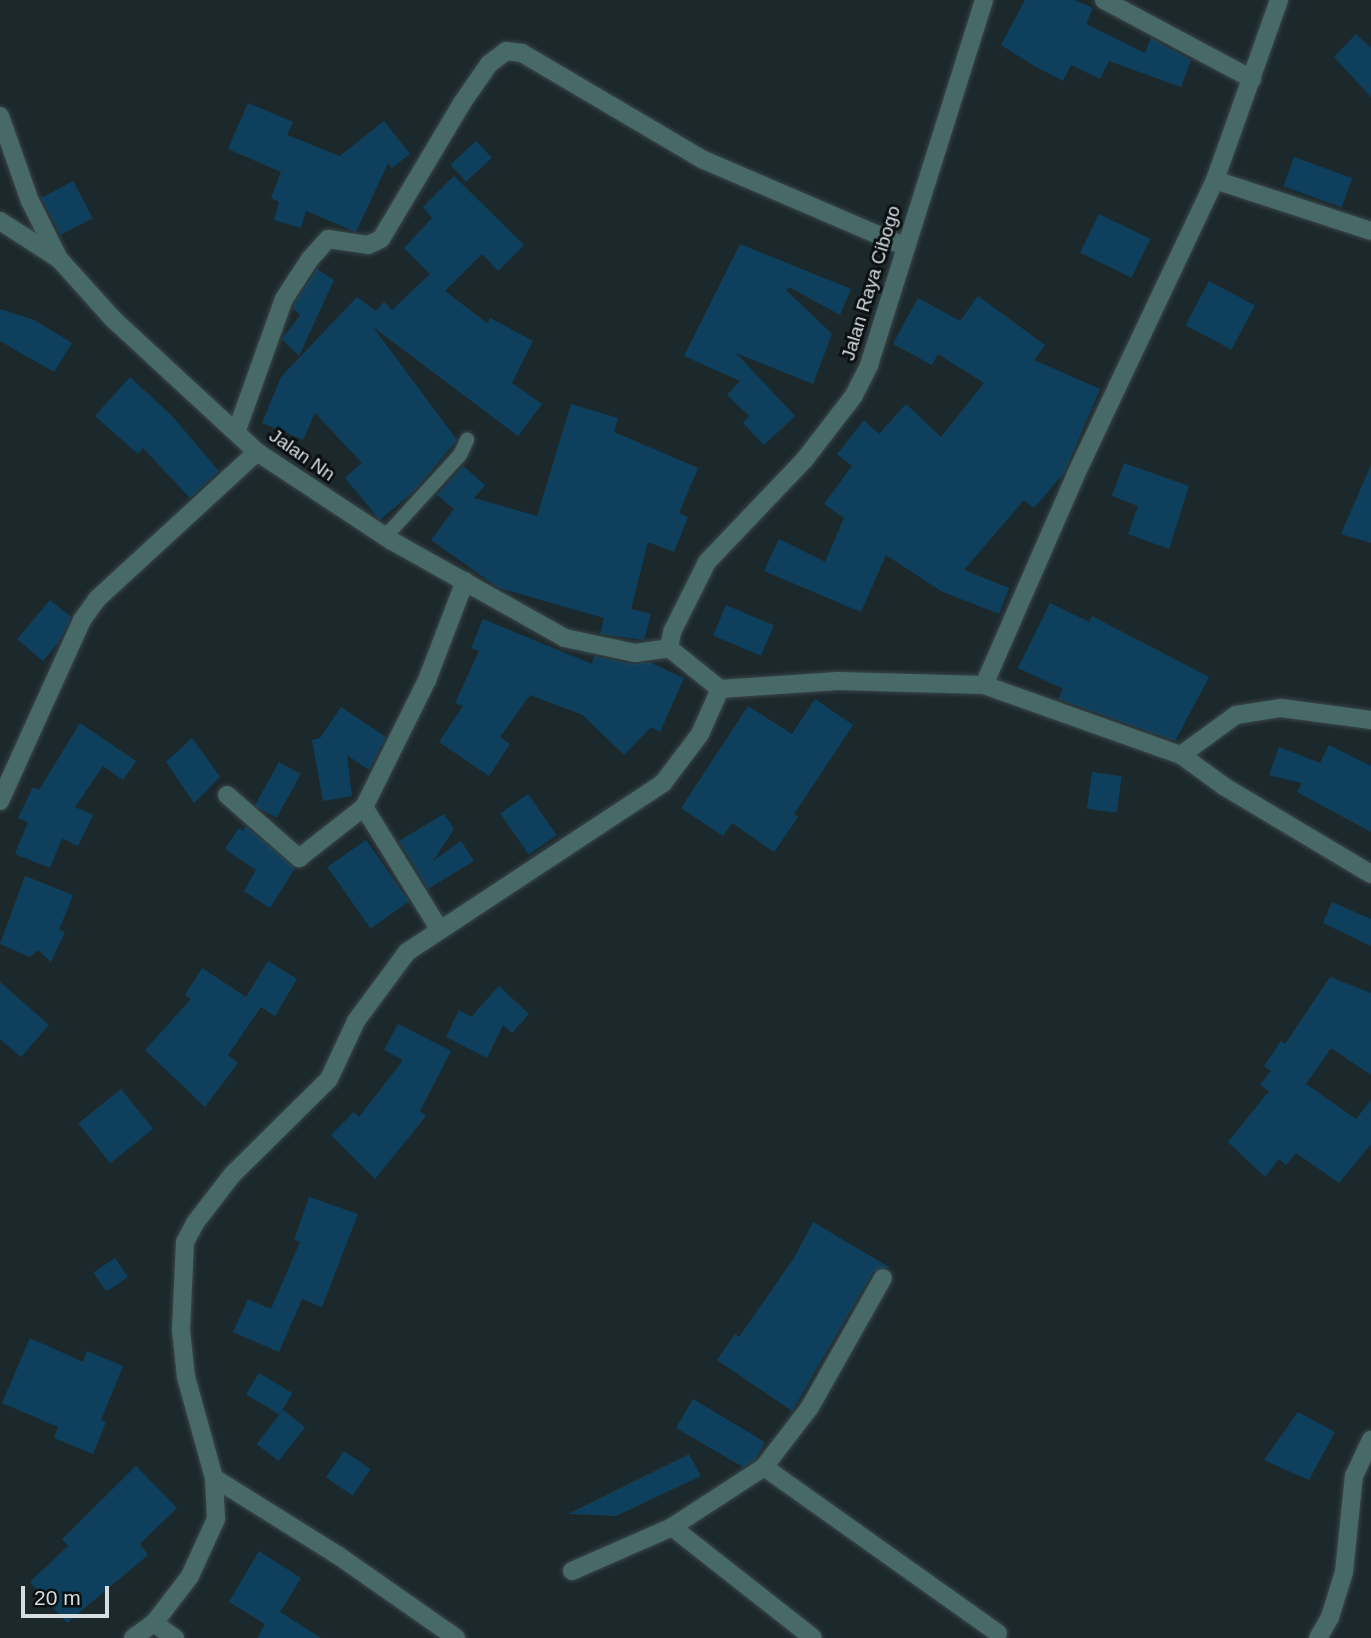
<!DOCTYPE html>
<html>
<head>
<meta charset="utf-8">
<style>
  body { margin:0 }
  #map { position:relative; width:1371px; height:1638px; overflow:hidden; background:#1c292c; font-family:Helvetica,sans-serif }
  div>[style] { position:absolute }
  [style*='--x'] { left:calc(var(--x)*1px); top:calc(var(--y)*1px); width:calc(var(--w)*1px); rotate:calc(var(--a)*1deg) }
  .building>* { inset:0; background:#0e405e; transform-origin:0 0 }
  .roads { filter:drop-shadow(0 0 2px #3a4649) drop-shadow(0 0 2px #3a4649) }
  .service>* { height:14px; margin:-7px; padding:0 7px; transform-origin:7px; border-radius:7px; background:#476a68 }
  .minor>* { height:18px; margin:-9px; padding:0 9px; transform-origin:9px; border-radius:9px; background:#476a68 }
  .tertiary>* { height:18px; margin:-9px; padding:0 9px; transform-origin:9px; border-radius:9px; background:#476a68 }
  span { translate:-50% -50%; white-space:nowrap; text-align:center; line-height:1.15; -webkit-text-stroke:6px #0b1012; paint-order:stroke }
  .street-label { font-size:19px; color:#d5dddf }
  .scale { position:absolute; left:21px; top:1586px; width:88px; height:32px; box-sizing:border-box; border:4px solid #d5dddf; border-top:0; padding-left:9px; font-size:21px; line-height:24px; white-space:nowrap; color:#d5dddf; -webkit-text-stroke:5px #0b1012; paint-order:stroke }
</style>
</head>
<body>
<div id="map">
  <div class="building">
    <i style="clip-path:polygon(1025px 0,1075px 0,1093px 8px,1086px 24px,1145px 53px,1151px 38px,1191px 60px,1181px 87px,1109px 61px,1100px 79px,1071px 65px,1063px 81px,1036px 67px,1001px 45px)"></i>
    <i style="clip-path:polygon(1356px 34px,1371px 48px,1371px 97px,1334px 57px)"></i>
    <i style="clip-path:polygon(248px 103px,293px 122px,287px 135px,340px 156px,384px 121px,410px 154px,392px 168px,388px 163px,356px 232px,306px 211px,301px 228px,274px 220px,279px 202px,271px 198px,281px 172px,228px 149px)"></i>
    <i style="left:476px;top:141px;width:23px;height:35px;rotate:47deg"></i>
    <i style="left:1294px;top:157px;width:62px;height:31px;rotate:20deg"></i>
    <i style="clip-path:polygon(454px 176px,524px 245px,498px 271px,482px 254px,445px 291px,487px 323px,490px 318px,533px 341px,512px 383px,542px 404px,518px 436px,373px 327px,457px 440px,415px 490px,380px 520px,345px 478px,362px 463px,315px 413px,303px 440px,262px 423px,281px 377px,357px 297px,376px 311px,384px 302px,392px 310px,430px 274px,404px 248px,432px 218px,423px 207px)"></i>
    <i style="left:73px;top:181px;width:42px;height:36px;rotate:62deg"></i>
    <i style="left:1099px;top:214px;width:57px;height:43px;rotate:26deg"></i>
    <i style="clip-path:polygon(740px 244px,851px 289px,840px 315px,789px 287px,786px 290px,832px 334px,813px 384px,736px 353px,795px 416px,764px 445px,743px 423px,749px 416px,727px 395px,740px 381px,684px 356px)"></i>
    <i style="clip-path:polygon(317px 269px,334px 280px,299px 356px,282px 339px,300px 315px,293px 309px,294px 304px)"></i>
    <i style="left:1209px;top:281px;width:52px;height:50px;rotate:28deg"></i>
    <i style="clip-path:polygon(978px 296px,1045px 345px,1034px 360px,1100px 389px,1064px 473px,1034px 508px,1024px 500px,964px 570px,1009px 588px,999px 614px,941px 591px,886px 555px,861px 612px,764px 571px,779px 539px,825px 562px,844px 518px,824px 504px,852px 466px,837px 454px,864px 420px,879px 434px,906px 404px,941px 437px,984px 383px,938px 354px,932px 365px,893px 344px,918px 298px,960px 321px)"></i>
    <i style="clip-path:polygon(0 309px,34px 320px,72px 343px,54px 372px,0 341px)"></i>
    <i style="clip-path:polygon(130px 377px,172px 416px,219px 471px,190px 498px,143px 448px,138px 454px,95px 416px)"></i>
    <i style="clip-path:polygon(571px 404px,618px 418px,614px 432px,698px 468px,679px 513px,688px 517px,674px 552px,648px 542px,631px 609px,651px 614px,644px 640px,600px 634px,604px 618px,499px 588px,431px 540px,454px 509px,437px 495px,463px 466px,485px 485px,474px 498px,537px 516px)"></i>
    <i style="clip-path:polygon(1124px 463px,1189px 486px,1169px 549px,1128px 534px,1138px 506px,1112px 496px)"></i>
    <i style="clip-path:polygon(1371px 465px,1371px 543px,1341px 534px)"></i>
    <i style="clip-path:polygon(50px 600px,71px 617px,61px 639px,43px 661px,17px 639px)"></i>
    <i style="clip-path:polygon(1050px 603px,1089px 622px,1092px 616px,1209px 677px,1175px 741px,1058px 699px,1063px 689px,1018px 668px)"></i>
    <i style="left:726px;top:605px;width:52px;height:33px;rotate:23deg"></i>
    <i style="clip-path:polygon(483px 619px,592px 664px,594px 656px,633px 664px,649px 662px,684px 678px,660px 732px,651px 727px,624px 755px,583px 715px,530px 695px,500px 737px,510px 744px,489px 776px,439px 742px,463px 706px,455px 703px,479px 651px,471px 648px)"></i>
    <i style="clip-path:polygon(815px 699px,853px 725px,794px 814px,798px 817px,774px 852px,732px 823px,723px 836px,681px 808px,748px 706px,792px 734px)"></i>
    <i style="clip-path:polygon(341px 707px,386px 737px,369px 770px,347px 755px,352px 796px,323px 801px,312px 740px,320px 738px)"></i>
    <i style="clip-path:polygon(80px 723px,136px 761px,123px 780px,103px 766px,75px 807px,93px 815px,78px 846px,62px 838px,50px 868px,15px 854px,28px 822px,18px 818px,33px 787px,39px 790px)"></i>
    <i style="clip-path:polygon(192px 738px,220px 777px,194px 803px,166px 762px)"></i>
    <i style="clip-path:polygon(1329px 745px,1371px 766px,1371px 832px,1297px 792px,1302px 783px,1269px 775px,1279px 747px,1320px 763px)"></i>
    <i style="left:279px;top:762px;width:25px;height:50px;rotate:29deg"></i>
    <i style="left:1092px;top:772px;width:30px;height:37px;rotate:8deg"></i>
    <i style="left:528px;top:794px;width:50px;height:34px;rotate:55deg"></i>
    <i style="clip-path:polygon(444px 814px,454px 829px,433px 861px,461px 841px,474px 861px,428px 889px,399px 841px)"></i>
    <i style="clip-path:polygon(246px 826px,295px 868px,270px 908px,244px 891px,256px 870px,225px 849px,239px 828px,243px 831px)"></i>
    <i style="left:366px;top:840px;width:75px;height:47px;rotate:55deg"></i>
    <i style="clip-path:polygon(25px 876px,73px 895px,59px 930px,65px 932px,51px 962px,38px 950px,30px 957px,0 944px)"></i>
    <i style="clip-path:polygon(1332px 902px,1371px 919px,1371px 946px,1323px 923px)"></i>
    <i style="clip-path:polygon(268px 961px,297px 979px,275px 1016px,261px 1007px,228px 1055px,238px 1063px,205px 1107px,145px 1050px,191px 999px,185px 995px,202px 968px,246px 997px)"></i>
    <i style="clip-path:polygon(1330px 977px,1371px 993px,1371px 1075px,1331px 1048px,1306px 1084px,1356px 1119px,1371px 1100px,1371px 1144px,1339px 1183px,1296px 1153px,1286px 1165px,1279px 1159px,1265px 1177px,1228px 1142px,1269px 1091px,1260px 1085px,1271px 1071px,1264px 1066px,1281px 1041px,1285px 1044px)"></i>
    <i style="clip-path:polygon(0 982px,49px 1025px,21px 1057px,0 1039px)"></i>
    <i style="clip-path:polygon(499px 986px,529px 1014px,512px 1033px,503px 1025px,487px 1058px,446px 1037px,459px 1010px,471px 1017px)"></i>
    <i style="clip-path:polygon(398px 1024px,451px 1051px,420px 1111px,426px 1116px,375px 1179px,331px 1135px,354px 1112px,359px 1117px,403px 1060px,384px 1050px)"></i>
    <i style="left:121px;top:1089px;width:51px;height:55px;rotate:51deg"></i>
    <i style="clip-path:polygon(309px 1197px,358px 1214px,322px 1307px,302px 1299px,279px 1352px,233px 1332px,248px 1299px,271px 1309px,300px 1242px,294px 1240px)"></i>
    <i style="clip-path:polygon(813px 1222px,889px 1267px,873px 1272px,792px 1411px,717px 1360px,735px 1334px,739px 1337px,794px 1258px)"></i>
    <i style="left:115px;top:1258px;width:23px;height:26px;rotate:56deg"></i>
    <i style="clip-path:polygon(30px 1338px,83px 1362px,87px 1351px,123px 1366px,101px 1420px,106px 1422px,93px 1454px,54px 1438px,58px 1427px,2px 1403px)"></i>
    <i style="left:259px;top:1373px;width:39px;height:25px;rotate:31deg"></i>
    <i style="clip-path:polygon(693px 1399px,765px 1442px,755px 1460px,743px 1467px,676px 1428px)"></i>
    <i style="left:283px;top:1410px;width:28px;height:43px;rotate:38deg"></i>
    <i style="clip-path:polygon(1298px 1412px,1335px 1432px,1309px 1480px,1264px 1460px)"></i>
    <i style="left:344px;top:1451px;width:32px;height:32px;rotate:34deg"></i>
    <i style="clip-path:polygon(689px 1454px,701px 1476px,616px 1516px,568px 1514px)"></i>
    <i style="clip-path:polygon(136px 1466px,177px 1508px,140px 1544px,148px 1555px,67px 1623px,30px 1582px,68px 1546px,62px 1539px)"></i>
    <i style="clip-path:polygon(259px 1551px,301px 1578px,280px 1612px,321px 1638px,257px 1638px,265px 1624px,229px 1602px)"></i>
  </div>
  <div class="roads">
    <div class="service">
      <i style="--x:385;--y:537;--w:111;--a:-47.6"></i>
      <i style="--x:460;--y:455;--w:17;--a:-65"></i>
    </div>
    <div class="minor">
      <i style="--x:1104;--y:0;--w:168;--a:28.1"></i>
      <i style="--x:1215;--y:180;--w:191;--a:-70.4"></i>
      <i style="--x:0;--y:221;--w:70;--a:32.8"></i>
      <i style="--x:237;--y:430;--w:139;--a:-70.3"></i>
      <i style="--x:284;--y:299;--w:48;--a:-57"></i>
      <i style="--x:310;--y:259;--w:27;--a:-48"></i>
      <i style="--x:328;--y:239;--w:40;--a:8.5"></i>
      <i style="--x:368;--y:245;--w:14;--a:-25"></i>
      <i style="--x:381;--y:239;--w:158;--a:-59.2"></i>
      <i style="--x:462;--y:103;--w:47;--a:-55.3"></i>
      <i style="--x:489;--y:64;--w:21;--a:-37"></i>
      <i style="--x:506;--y:51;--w:16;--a:7"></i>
      <i style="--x:522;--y:53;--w:211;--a:30.5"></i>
      <i style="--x:704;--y:160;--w:220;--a:23.3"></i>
      <i style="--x:669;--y:648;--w:65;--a:38.8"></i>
      <i style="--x:720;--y:689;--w:118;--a:-3.9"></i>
      <i style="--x:838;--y:681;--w:146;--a:1.6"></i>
      <i style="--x:984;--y:685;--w:209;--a:19.6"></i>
      <i style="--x:1181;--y:755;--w:68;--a:-36"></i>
      <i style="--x:1236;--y:715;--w:46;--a:-8.8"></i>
      <i style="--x:1281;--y:708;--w:91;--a:7.6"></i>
      <i style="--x:984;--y:685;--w:232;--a:-66.4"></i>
      <i style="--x:1077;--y:472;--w:323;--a:-64.7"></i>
      <i style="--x:1215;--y:180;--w:164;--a:18.1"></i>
      <i style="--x:1181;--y:755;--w:54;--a:36"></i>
      <i style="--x:1225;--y:787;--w:170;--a:30.8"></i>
      <i style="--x:227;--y:795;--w:96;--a:41.2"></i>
      <i style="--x:299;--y:858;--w:83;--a:-38.1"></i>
      <i style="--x:0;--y:801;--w:199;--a:-65.6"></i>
      <i style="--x:82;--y:620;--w:26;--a:-54"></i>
      <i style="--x:97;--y:599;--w:217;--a:-42.6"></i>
      <i style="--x:438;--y:927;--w:141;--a:-121.7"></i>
      <i style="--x:364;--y:807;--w:142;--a:-63.6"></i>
      <i style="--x:427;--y:680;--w:106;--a:-69"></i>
      <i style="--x:764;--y:1467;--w:287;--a:35.4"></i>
      <i style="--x:214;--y:1478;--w:147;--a:32"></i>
      <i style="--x:339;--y:1556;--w:143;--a:35"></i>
      <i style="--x:672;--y:1527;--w:179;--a:38.2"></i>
      <i style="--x:572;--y:1571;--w:109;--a:-23.7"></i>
      <i style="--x:672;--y:1527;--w:110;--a:-33.1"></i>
      <i style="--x:764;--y:1467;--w:76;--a:-52.5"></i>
      <i style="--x:810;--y:1407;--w:148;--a:-60.5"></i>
      <i style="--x:154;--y:1623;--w:26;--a:36"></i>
      <i style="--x:133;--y:1638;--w:26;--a:-36"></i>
      <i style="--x:154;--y:1623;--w:59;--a:-52.5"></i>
      <i style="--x:190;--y:1576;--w:63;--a:-65.5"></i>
      <i style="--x:216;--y:1519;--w:41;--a:-92.8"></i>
      <i style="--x:214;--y:1478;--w:105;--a:-105.5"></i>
      <i style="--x:186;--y:1377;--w:47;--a:-96.1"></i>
      <i style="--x:181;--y:1330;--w:88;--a:-87.4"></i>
      <i style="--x:185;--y:1242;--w:21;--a:-62"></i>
      <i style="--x:195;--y:1223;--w:61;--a:-52.4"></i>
      <i style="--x:232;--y:1175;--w:136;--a:-44.7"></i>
      <i style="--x:329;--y:1079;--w:64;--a:-65"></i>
      <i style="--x:356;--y:1021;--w:86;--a:-53.5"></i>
      <i style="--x:407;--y:952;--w:307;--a:-33.4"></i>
      <i style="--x:663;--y:783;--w:61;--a:-52.9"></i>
      <i style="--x:700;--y:734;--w:49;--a:-66"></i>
      <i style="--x:1318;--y:1638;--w:24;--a:-60"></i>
      <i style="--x:1330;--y:1617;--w:47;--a:-72.7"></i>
      <i style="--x:1344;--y:1572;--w:97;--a:-84.1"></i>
      <i style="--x:1354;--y:1476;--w:40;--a:-65"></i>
    </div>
    <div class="tertiary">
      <i style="--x:0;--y:116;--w:90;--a:70.6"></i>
      <i style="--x:30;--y:201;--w:65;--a:63.4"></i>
      <i style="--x:59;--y:259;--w:81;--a:48"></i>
      <i style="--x:113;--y:319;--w:196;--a:42.7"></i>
      <i style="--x:257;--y:452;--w:162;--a:33.4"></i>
      <i style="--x:392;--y:541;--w:198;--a:29.3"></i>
      <i style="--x:565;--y:638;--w:72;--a:12.1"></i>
      <i style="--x:635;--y:653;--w:34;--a:-8"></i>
      <i style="--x:669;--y:648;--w:16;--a:-79"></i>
      <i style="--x:672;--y:632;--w:78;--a:-63.4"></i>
      <i style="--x:707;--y:562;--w:142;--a:-46.4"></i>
      <i style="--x:805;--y:459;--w:78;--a:-52.3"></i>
      <i style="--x:853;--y:397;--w:36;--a:-63"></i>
      <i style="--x:869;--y:365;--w:383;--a:-72.5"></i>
    </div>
  </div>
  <div class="street-label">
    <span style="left:871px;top:283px;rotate:-73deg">Jalan Raya Cibogo</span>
    <span style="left:302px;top:455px;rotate:35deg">Jalan Nn</span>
  </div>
  <div class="scale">20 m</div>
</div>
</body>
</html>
